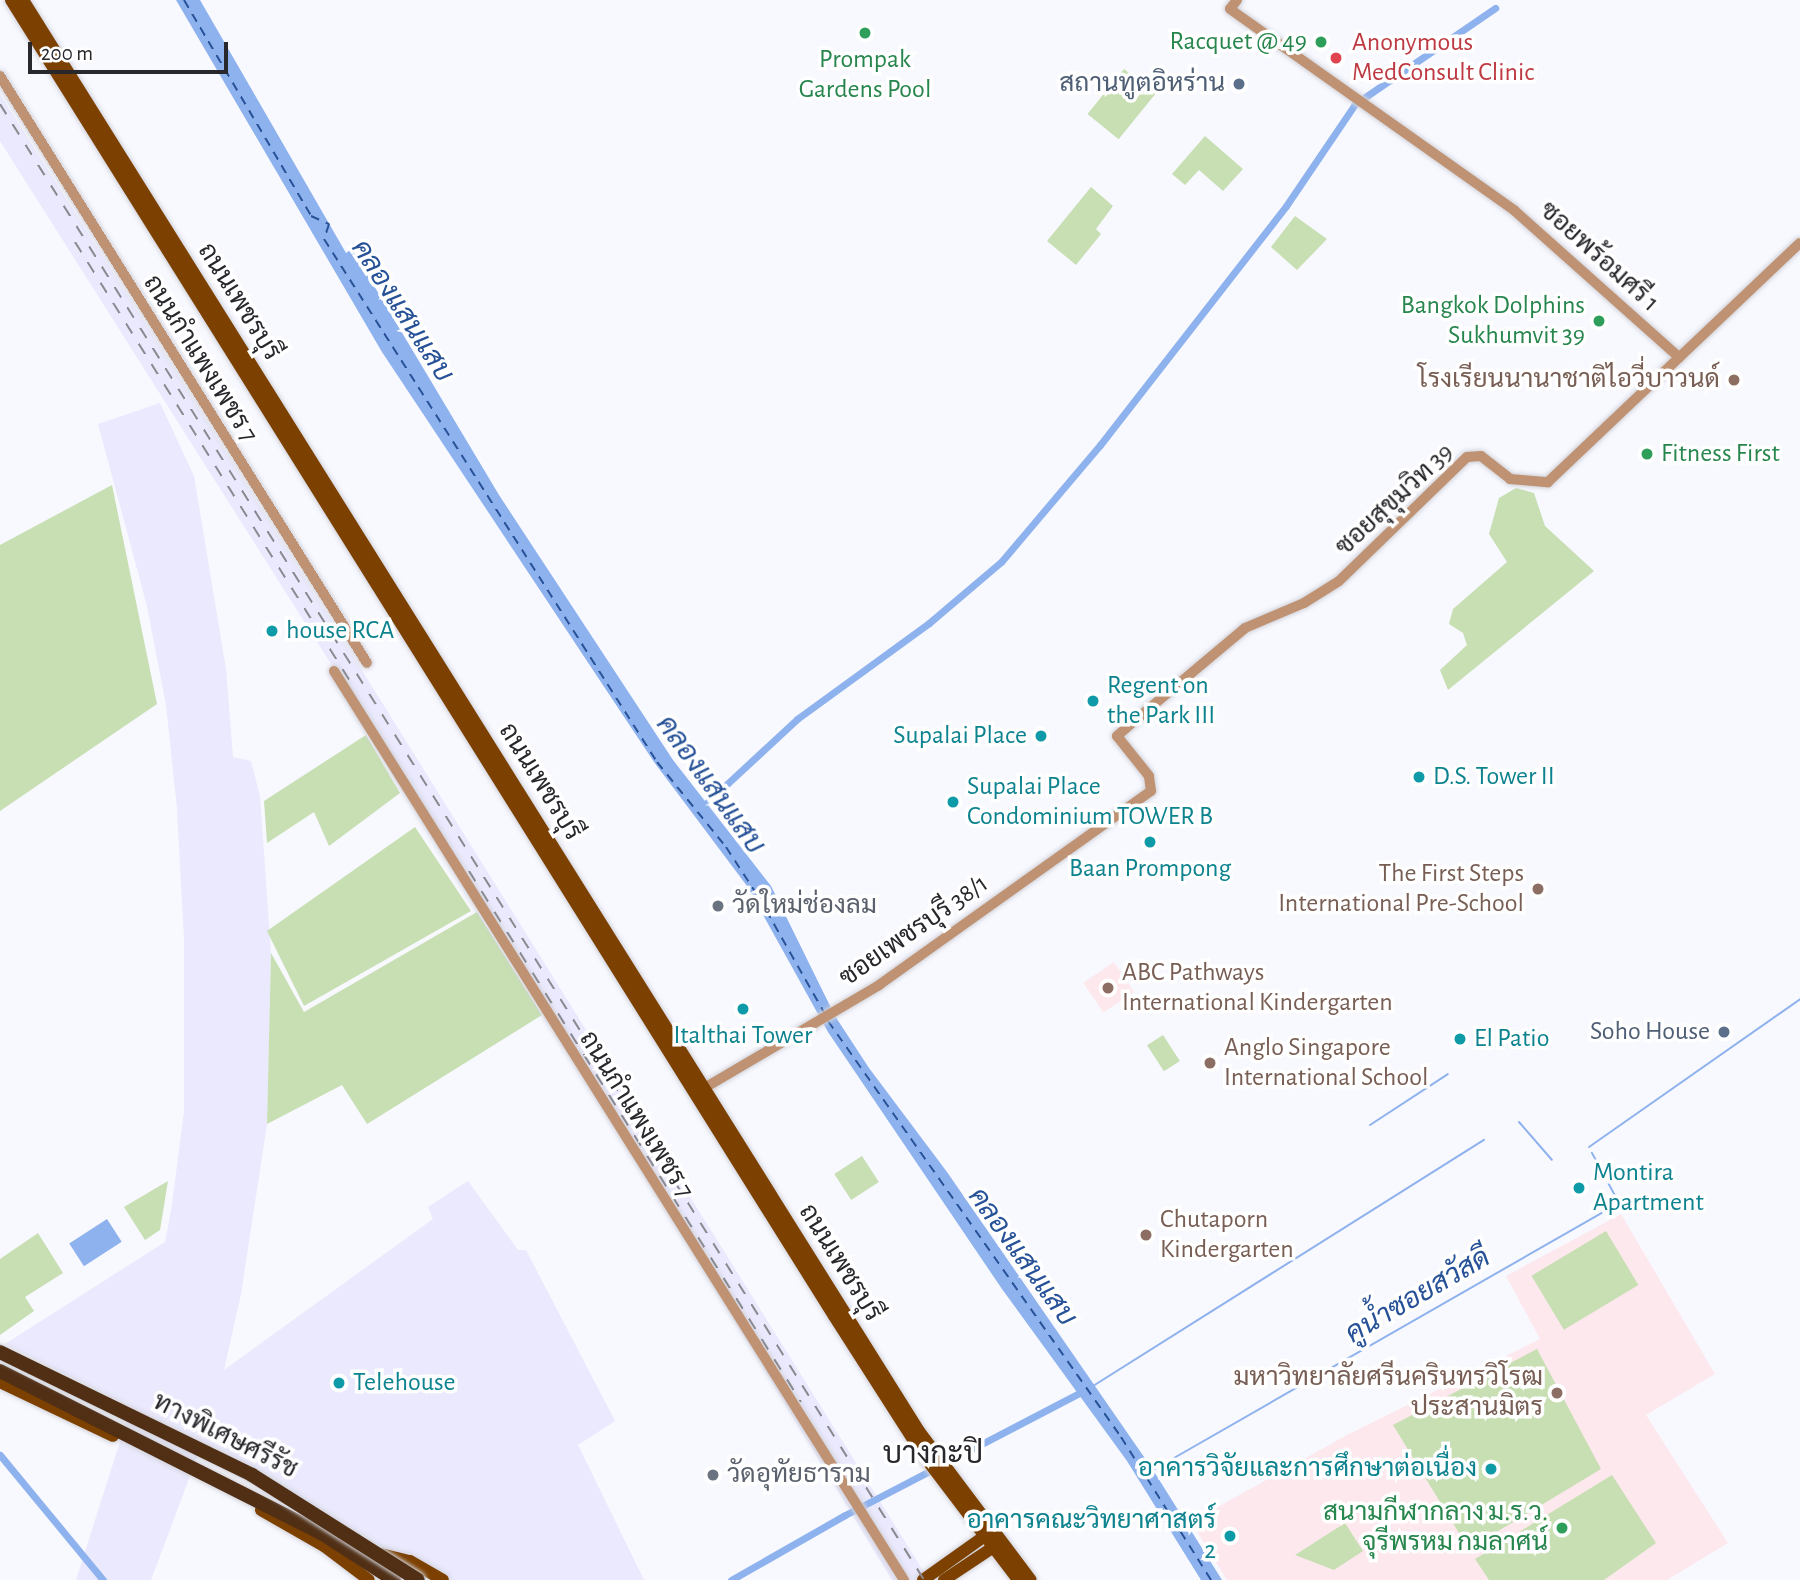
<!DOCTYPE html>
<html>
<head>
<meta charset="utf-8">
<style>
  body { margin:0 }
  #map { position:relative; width:1800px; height:1580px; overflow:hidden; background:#f8f8ff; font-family:"Alegreya Sans",Sarabun,sans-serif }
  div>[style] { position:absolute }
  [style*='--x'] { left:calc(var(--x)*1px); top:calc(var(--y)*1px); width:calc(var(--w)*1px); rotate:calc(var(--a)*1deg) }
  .built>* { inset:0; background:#eae9fd }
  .education>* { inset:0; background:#fde8ee; transform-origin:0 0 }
  .green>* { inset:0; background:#c7dfb2; transform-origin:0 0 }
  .water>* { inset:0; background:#8eb2ed; transform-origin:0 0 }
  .stream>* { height:2px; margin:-1px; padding:0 1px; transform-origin:1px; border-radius:1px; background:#8eb2ed }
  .canal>* { height:7px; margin:-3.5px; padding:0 3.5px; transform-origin:3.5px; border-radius:3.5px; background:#8eb2ed }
  .ferry>* { height:2px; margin-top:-1px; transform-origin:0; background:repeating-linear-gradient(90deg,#275298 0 9px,transparent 0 16px) }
  .roads { filter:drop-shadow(0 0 2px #d2d2d9) drop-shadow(0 0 2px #d2d2d9) }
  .minor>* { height:10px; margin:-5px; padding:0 5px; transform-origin:5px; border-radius:5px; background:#be9272 }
  .major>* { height:12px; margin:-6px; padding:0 6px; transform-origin:6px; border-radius:6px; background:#7c4000 }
  .highway>* { height:14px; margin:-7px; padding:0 7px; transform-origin:7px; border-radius:7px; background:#502f15 }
  .rail>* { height:2px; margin-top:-1px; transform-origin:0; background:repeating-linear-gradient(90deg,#89898f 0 12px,transparent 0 24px) }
  .bridges { filter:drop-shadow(0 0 2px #d2d2d9) drop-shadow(0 0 2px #d2d2d9) }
  .highway-bridge>* { height:14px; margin:-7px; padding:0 7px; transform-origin:7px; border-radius:7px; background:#502f15 }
  .dots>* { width:19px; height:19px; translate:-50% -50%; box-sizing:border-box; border:4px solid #fff; border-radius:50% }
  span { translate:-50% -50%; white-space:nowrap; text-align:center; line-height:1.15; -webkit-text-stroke:7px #fff; paint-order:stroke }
  .leisure-label { font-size:26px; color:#27864d }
  .right { translate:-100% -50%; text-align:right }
  .left { translate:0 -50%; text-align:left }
  .health-label { font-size:26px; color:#be3a42 }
  .service-label { font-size:26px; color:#4e5e75 }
  .street-label { font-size:26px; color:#27272c }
  .education-label { font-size:26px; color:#785e54 }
  .culture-label { font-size:26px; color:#0d838f }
  .worship-label { font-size:26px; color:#5b616d }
  .water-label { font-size:28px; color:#275298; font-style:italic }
  .quarter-label { font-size:30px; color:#27272c }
  .scale { position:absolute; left:28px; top:42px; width:200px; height:32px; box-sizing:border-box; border:4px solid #27272c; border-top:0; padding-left:9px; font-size:21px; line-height:24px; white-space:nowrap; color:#27272c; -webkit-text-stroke:5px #fff; paint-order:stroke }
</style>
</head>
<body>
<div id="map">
  <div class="built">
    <i style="clip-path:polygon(0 94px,179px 377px,929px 1580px,892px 1580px,426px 814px,0 141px)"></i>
    <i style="clip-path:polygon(160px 403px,194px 476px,226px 669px,233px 757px,251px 761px,260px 796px,271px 953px,267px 1124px,241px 1294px,224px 1370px,433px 1219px,428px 1207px,468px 1181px,518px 1250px,526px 1250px,615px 1421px,578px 1445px,644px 1580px,451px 1580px,410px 1555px,383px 1549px,202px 1444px,151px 1580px,76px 1580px,131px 1407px,5px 1344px,165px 1242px,171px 1211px,184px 1112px,184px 939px,177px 809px,166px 705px,147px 606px,98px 424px)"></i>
  </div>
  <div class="education">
    <i style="left:1114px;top:962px;width:36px;height:37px;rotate:56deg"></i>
    <i style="clip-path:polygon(1621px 1214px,1715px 1374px,1646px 1415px,1728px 1543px,1667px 1580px,1227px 1580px,1191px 1522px,1347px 1435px,1540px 1339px,1506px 1276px)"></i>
  </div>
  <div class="green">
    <i style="left:1124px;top:69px;width:40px;height:58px;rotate:39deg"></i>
    <i style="clip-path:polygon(1205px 136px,1243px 169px,1223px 191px,1199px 170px,1185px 185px,1172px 174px)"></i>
    <i style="clip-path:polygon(1091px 187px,1113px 206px,1096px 229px,1101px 234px,1076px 265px,1047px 241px)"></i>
    <i style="clip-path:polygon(1295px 216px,1327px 239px,1297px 270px,1271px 247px)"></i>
    <i style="clip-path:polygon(112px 485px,157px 704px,0 811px,0 545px)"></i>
    <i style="clip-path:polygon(1516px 488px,1534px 493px,1545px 526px,1594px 571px,1448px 690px,1440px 670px,1467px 645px,1463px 633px,1449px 624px,1453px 609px,1507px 562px,1489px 534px,1499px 498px)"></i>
    <i style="clip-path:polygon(366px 735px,400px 793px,329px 846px,314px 812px,267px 843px,264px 801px)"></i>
    <i style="clip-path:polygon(415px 827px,471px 911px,304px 1006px,267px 931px)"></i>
    <i style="clip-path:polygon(477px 912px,542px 1015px,367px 1124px,342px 1085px,267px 1124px,271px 953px,304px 1012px)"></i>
    <i style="left:1163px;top:1035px;width:31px;height:19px;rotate:57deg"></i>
    <i style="left:862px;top:1156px;width:31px;height:33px;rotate:57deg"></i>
    <i style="clip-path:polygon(168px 1181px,160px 1230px,145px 1240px,124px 1207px)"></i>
    <i style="left:1606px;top:1231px;width:63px;height:87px;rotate:59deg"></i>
    <i style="clip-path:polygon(38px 1233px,63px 1273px,25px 1297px,34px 1311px,0 1335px,0 1259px)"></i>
    <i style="clip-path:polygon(1537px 1349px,1601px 1469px,1475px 1545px,1459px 1533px,1393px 1425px)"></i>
    <i style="clip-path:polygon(1612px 1475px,1656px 1543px,1604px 1580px,1489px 1580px,1475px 1559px)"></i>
    <i style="clip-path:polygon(1345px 1523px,1363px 1551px,1334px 1570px,1295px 1555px)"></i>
  </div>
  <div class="water">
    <i style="clip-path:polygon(176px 0,200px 0,346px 253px,352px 249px,499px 495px,673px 760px,771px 886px,835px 1016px,869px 1068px,947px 1172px,1153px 1470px,1222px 1580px,1201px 1580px,1127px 1461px,1002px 1289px,828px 1032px,747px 886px,654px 762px,382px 352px)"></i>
    <i style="left:107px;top:1219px;width:27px;height:45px;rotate:57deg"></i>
  </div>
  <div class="stream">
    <i style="--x:1519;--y:1122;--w:50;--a:49"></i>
    <i style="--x:1370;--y:1125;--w:93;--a:-33.2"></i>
    <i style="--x:1589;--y:1147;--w:258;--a:-35"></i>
    <i style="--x:1093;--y:1386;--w:462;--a:-32.2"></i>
    <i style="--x:1153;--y:1470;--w:537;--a:-29.81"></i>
    <i style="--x:1619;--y:1203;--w:57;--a:-118.4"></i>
  </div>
  <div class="canal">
    <i style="--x:701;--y:808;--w:131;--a:-42.8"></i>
    <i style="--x:797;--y:719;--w:163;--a:-36"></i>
    <i style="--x:929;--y:623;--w:94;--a:-40.3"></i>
    <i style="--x:1001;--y:562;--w:153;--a:-49.8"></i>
    <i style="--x:1100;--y:445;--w:303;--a:-52.1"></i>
    <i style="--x:1286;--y:206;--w:123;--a:-55.9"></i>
    <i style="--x:1355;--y:104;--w:170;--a:-34.4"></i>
    <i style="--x:0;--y:1455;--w:162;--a:50.5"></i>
    <i style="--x:731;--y:1580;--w:131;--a:-29.7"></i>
    <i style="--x:845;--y:1515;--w:271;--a:-27.5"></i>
  </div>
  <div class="ferry">
    <i style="--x:184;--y:0;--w:251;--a:59.5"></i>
    <i style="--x:311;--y:216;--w:20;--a:24"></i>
    <i style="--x:329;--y:224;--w:16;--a:108"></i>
    <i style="--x:324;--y:239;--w:620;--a:57.51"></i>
    <i style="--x:657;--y:762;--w:109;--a:50.9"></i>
    <i style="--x:726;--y:847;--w:59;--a:56.9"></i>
    <i style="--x:758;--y:896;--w:133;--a:60.4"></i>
    <i style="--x:828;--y:1021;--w:509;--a:54.84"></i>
    <i style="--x:1121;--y:1437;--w:169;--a:57.8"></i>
  </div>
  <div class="roads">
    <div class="minor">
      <i style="--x:1237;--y:0;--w:11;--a:128"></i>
      <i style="--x:1230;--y:9;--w:349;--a:35.3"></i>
      <i style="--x:1515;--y:211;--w:220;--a:41.7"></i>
      <i style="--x:0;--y:76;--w:692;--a:57.99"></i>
      <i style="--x:334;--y:671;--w:1073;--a:57.91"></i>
      <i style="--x:701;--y:1090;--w:207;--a:-30.5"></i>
      <i style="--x:879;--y:985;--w:334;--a:-35.5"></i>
      <i style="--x:1151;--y:791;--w:15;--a:-98"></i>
      <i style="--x:1149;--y:776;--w:51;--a:-128.7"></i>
      <i style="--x:1117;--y:736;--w:29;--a:-41"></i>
      <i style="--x:1139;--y:717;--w:138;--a:-40"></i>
      <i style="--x:1245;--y:628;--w:64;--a:-23"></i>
      <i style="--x:1304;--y:603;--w:41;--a:-32.2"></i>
      <i style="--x:1339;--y:581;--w:178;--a:-44.1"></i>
      <i style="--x:1467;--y:457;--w:14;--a:-4"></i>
      <i style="--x:1481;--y:456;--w:37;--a:38"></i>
      <i style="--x:1510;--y:479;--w:38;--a:5"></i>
      <i style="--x:1548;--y:482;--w:347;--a:-43.5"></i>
    </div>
    <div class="major">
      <i style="--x:11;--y:0;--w:1552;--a:57.98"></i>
      <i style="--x:834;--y:1316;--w:161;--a:57.4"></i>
      <i style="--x:921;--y:1452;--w:161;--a:52.8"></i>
      <i style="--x:23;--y:0;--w:1688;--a:57.95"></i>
      <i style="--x:919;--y:1431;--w:186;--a:53.1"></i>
      <i style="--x:0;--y:1382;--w:125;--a:25.5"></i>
      <i style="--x:261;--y:1510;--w:73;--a:29.7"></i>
      <i style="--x:324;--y:1546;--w:56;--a:37.1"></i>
      <i style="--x:381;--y:1554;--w:30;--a:14"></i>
      <i style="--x:410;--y:1561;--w:38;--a:30"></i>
      <i style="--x:923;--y:1580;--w:76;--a:-35.4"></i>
      <i style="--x:944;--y:1580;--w:65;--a:-33.7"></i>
    </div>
    <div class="highway">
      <i style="--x:0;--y:1371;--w:360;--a:26.8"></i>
      <i style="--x:321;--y:1533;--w:87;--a:32.8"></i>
    </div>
  </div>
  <div class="rail">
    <i style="--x:0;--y:104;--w:1741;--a:57.95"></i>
    <i style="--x:75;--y:242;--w:518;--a:57.94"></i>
    <i style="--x:469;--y:871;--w:626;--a:57.98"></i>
  </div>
  <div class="bridges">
    <div class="highway-bridge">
      <i style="--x:0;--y:1352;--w:280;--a:26"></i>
      <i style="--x:252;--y:1475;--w:196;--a:32.3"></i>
    </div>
  </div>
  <div class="dots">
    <i style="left:865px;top:33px;background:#2e9e5b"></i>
    <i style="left:1321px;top:42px;background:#2e9e5b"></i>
    <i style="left:1336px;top:58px;background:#e0444e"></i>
    <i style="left:1239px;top:84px;background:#5c6f8a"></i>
    <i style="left:1599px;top:321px;background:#2e9e5b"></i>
    <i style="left:1734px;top:380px;background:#8d6e63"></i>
    <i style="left:1647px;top:454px;background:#2e9e5b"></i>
    <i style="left:272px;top:631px;background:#0f9aa8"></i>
    <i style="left:1093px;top:701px;background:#0f9aa8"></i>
    <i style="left:1041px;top:736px;background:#0f9aa8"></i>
    <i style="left:1419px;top:777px;background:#0f9aa8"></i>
    <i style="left:953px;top:802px;background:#0f9aa8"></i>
    <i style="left:1150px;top:842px;background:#0f9aa8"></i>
    <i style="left:1538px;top:889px;background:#8d6e63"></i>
    <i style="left:718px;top:906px;background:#6b7280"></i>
    <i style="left:1108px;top:988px;background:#8d6e63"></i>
    <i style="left:743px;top:1009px;background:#0f9aa8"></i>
    <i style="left:1724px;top:1032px;background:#5c6f8a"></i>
    <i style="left:1460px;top:1039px;background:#0f9aa8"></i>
    <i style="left:1210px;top:1063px;background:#8d6e63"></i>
    <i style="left:1579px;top:1188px;background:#0f9aa8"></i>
    <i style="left:1146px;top:1235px;background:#8d6e63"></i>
    <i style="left:339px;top:1383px;background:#0f9aa8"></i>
    <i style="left:1557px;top:1393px;background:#8d6e63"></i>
    <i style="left:1491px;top:1469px;background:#0f9aa8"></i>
    <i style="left:713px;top:1475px;background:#6b7280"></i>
    <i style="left:1562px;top:1528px;background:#2e9e5b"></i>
    <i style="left:1230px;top:1536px;background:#0f9aa8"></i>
  </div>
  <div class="leisure-label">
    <span class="right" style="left:1307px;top:42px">Racquet @ 49</span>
    <span style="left:865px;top:75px">Prompak<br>Gardens Pool</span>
    <span class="right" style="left:1585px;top:321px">Bangkok Dolphins<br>Sukhumvit 39</span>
    <span class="left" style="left:1661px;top:454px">Fitness First</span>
    <span class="right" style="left:1548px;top:1528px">สนามกีฬากลาง ม.ร.ว.<br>จุรีพรหม กมลาศน์</span>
  </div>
  <div class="health-label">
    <span class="left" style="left:1352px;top:58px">Anonymous<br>MedConsult Clinic</span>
  </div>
  <div class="service-label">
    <span class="right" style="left:1225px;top:84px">สถานทูตอิหร่าน</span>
    <span class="right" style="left:1710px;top:1032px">Soho House</span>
  </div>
  <div class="street-label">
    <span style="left:1599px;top:257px;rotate:42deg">ซอยพร้อมศรี 1</span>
    <span style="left:239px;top:302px;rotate:58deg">ถนนเพชรบุรี</span>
    <span style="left:200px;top:359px;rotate:58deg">ถนนกำแพงเพชร 7</span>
    <span style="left:1395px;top:500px;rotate:-43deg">ซอยสุขุมวิท 39</span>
    <span style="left:540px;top:782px;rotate:58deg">ถนนเพชรบุรี</span>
    <span style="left:914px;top:931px;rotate:-35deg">ซอยเพชรบุรี 38/1</span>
    <span style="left:636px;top:1115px;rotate:58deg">ถนนกำแพงเพชร 7</span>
    <span style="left:840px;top:1263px;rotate:58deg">ถนนเพชรบุรี</span>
    <span style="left:225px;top:1436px;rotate:27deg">ทางพิเศษศรีรัช</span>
  </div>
  <div class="education-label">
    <span class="right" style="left:1720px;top:380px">โรงเรียนนานาชาติไอวี่บาวนด์</span>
    <span class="right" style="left:1524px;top:889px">The First Steps<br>International Pre-School</span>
    <span class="left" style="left:1122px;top:988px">ABC Pathways<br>International Kindergarten</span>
    <span class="left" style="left:1224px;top:1063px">Anglo Singapore<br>International School</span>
    <span class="left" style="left:1160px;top:1235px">Chutaporn<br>Kindergarten</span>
    <span class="right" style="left:1543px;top:1393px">มหาวิทยาลัยศรีนครินทรวิโรฒ<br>ประสานมิตร</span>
  </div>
  <div class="culture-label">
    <span class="left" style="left:286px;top:631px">house RCA</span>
    <span class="left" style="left:1107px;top:701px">Regent on<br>the Park III</span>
    <span class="right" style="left:1027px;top:736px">Supalai Place</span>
    <span class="left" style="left:1433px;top:777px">D.S. Tower II</span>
    <span class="left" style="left:967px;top:802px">Supalai Place<br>Condominium TOWER B</span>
    <span style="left:1150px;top:869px">Baan Prompong</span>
    <span style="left:743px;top:1036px">Italthai Tower</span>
    <span class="left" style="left:1474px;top:1039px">El Patio</span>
    <span class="left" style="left:1593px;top:1188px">Montira<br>Apartment</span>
    <span class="left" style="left:353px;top:1383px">Telehouse</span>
    <span class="right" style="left:1477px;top:1469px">อาคารวิจัยและการศึกษาต่อเนื่อง</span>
    <span class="right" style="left:1216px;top:1536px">อาคารคณะวิทยาศาสตร์<br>2</span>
  </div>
  <div class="worship-label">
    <span class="left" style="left:732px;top:906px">วัดใหม่ช่องลม</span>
    <span class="left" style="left:727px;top:1475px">วัดอุทัยธาราม</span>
  </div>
  <div class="water-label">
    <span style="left:402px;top:311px;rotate:57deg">คลองแสนแสบ</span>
    <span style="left:710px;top:785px;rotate:54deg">คลองแสนแสบ</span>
    <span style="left:1022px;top:1257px;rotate:54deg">คลองแสนแสบ</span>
    <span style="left:1418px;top:1296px;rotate:-30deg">คูน้ำซอยสวัสดี</span>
  </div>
  <div class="quarter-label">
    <span style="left:933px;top:1454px">บางกะปิ</span>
  </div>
  <div class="scale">200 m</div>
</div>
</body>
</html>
